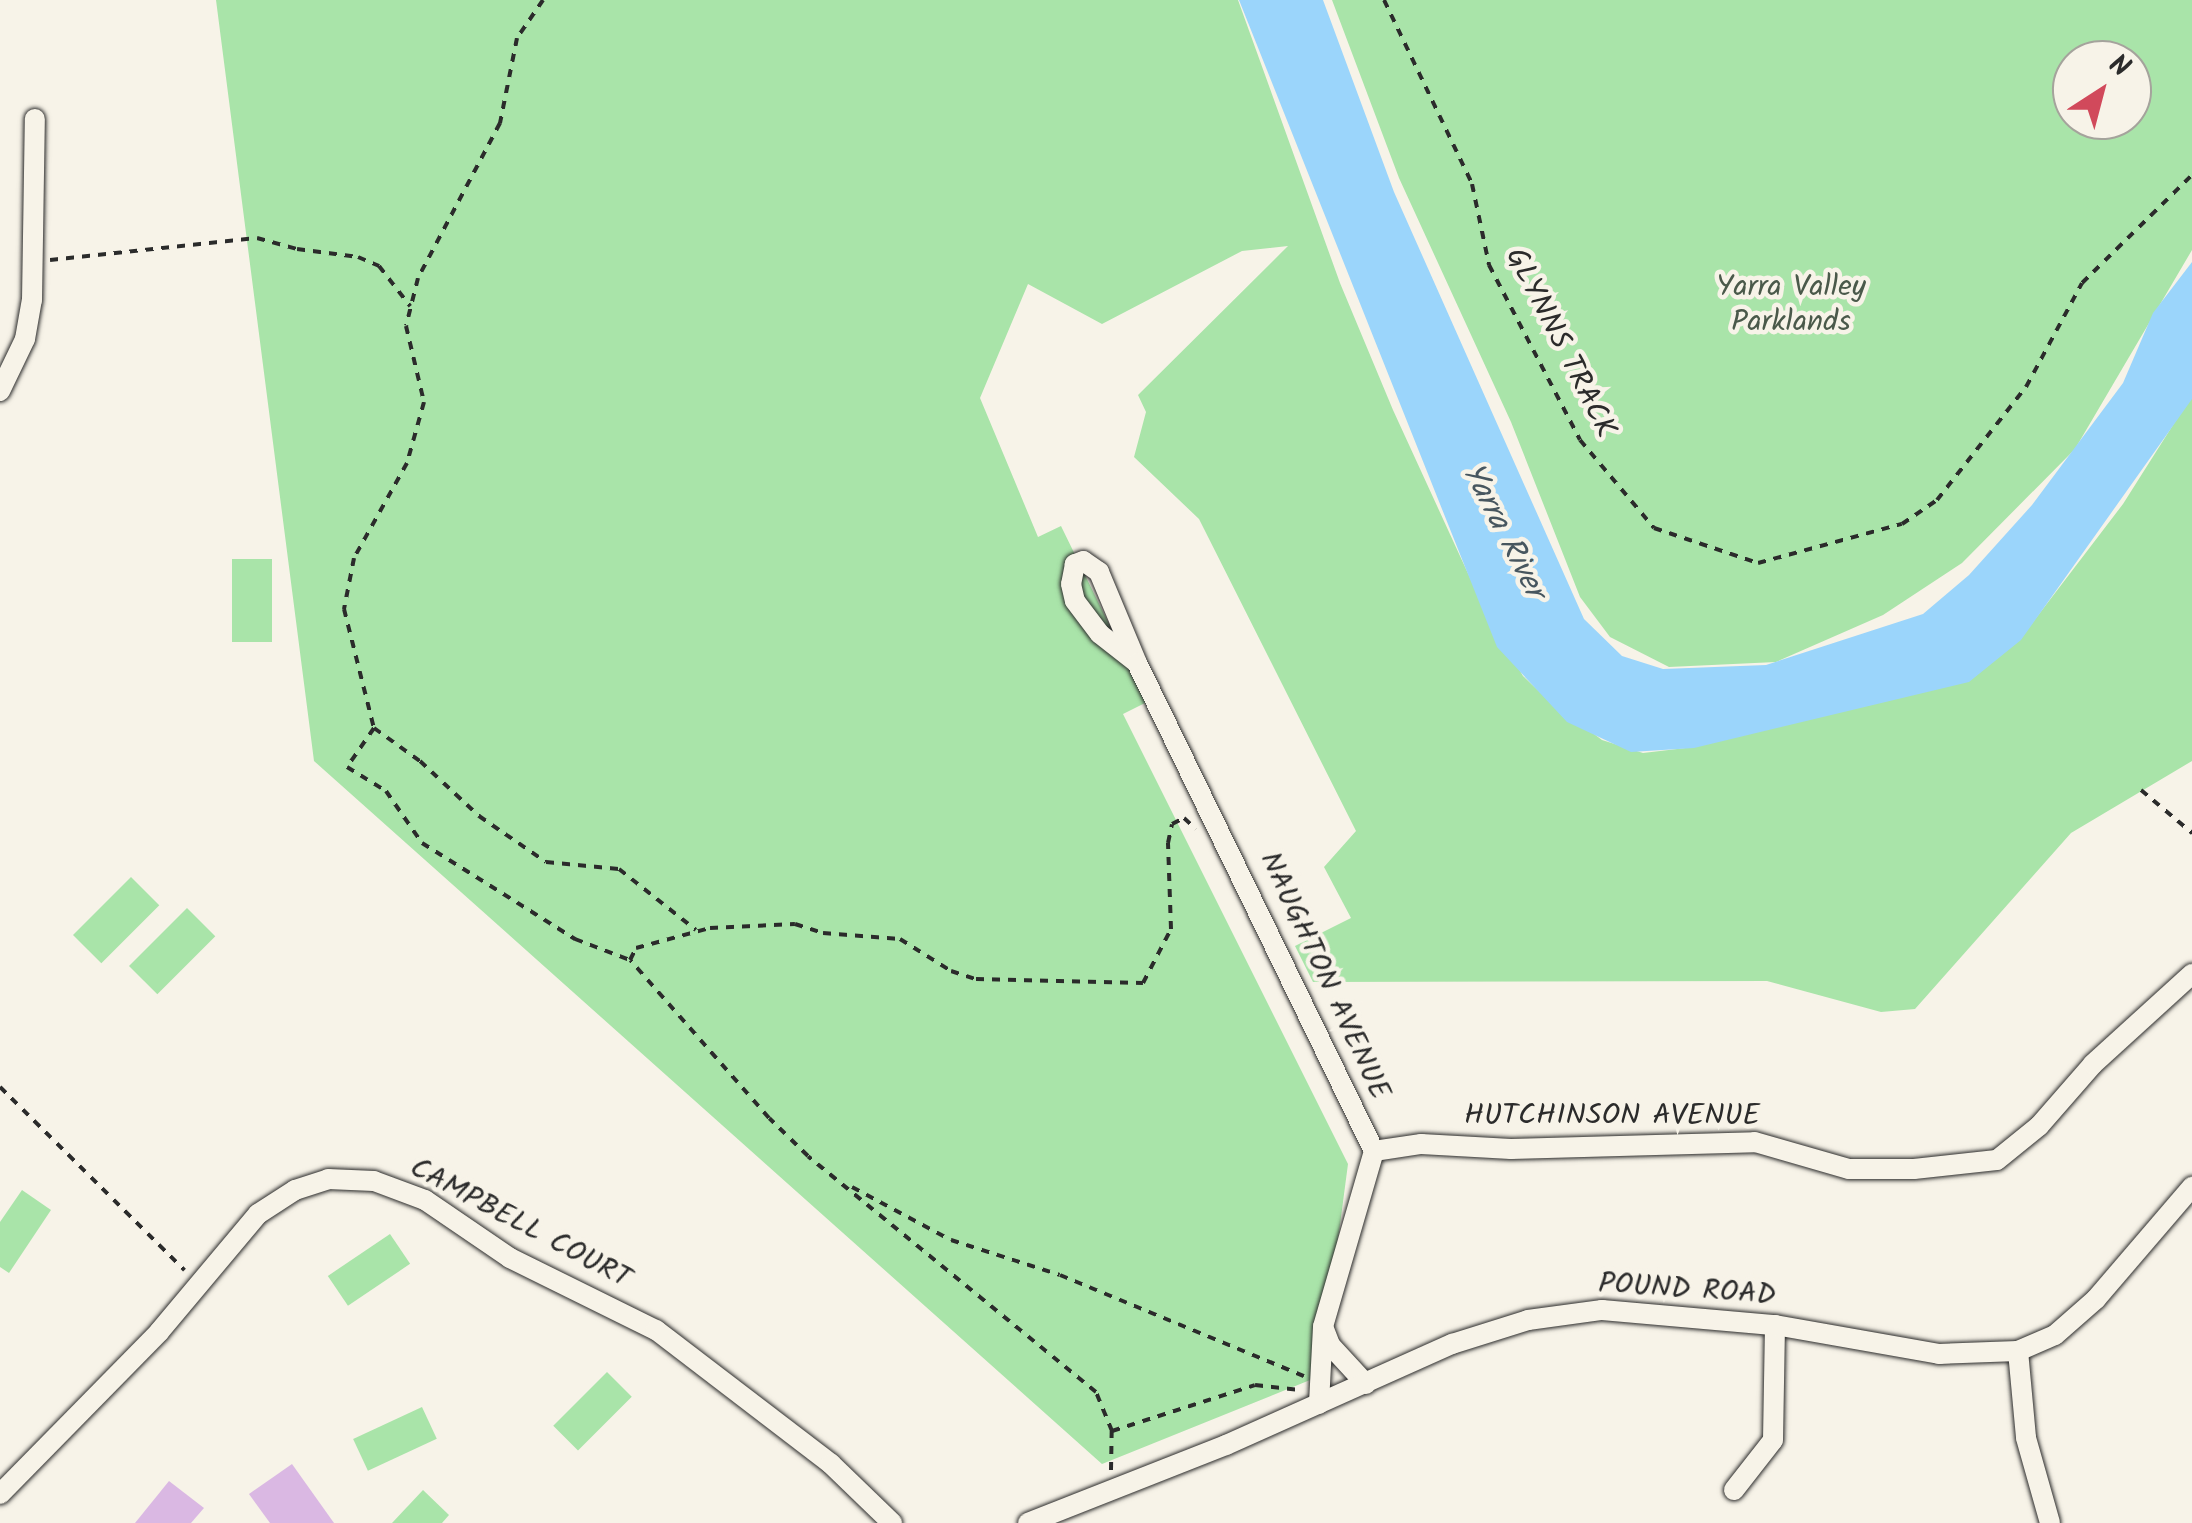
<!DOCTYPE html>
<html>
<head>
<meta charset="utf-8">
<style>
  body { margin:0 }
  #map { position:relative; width:2192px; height:1523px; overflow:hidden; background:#f7f3e8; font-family:Kalam,sans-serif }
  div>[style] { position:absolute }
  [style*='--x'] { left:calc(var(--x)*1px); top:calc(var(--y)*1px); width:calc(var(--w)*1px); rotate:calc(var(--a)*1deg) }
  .green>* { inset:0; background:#a9e4a9; transform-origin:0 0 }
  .water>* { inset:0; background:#9bd5fb }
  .building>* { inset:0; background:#dab8e3 }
  .path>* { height:4px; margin-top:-2px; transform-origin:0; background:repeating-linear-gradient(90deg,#2b2b2b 0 8px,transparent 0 16px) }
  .roads { filter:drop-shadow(0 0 2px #2b2b2b) drop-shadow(0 0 2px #2b2b2b) }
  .street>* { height:20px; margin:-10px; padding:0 10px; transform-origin:10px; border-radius:10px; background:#f7f3e8 }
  span { translate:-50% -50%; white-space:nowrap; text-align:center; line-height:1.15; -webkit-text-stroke:9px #f7f3e8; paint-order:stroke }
  .park-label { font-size:30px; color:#4a594a }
  .street-label { font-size:30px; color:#2b2b2b }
  .water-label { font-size:32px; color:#47565f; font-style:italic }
  .north { position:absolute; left:2052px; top:40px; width:100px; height:100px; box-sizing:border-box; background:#f7f3e8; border:2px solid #a5a39c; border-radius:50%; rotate:36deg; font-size:28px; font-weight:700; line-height:40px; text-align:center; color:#2b2b2b }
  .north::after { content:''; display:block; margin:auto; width:35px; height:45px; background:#d1495b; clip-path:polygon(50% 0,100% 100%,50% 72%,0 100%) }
</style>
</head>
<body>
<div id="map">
  <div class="green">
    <i style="clip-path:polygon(216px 0,1238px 0,1340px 283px,1393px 410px,1488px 617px,1523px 676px,1546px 698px,1602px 740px,1643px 753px,1694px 747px,1969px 681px,2020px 639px,2123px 504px,2192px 395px,2192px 761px,2071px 833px,1915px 1009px,1881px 1012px,1767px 981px,1313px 982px,1295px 946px,1351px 918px,1324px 867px,1356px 831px,1199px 519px,1134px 457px,1146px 412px,1138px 395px,1288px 246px,1242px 251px,1102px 324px,1028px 284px,980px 398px,1038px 537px,1061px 526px,1147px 702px,1123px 714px,1348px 1164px,1320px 1376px,1102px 1464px,314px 761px)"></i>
    <i style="clip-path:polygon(evenodd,1332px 0,2192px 0,2192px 250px,2075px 449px,1962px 563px,1883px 615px,1776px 662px,1669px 667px,1610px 637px,1580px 597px,1511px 422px,1399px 178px,1332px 0,2072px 60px,2132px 60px,2132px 120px,2072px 120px,2072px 60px)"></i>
    <i style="left:232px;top:559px;width:40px;height:83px"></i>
    <i style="left:131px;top:877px;width:40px;height:82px;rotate:45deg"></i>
    <i style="left:187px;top:908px;width:40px;height:82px;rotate:45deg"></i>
    <i style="clip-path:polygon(22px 1190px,51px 1210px,9px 1273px,0 1267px,0 1222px)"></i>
    <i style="left:390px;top:1234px;width:36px;height:75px;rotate:56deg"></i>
    <i style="left:607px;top:1372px;width:35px;height:76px;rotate:45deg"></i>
    <i style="left:422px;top:1407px;width:35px;height:76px;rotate:65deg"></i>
    <i style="clip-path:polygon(423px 1490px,449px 1515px,442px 1523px,392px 1523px)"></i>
  </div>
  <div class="water">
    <i style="clip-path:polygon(1239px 0,1323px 0,1394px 192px,1584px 619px,1622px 656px,1663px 669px,1766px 665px,1923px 614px,1969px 575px,2032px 505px,2123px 383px,2153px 313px,2192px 262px,2192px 399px,2021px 640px,1969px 682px,1694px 748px,1631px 752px,1567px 722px,1497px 647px)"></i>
  </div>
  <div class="building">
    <i style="clip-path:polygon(292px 1464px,334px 1523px,270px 1523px,249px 1494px)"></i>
    <i style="clip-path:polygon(169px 1481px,204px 1508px,191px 1523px,135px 1523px)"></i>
  </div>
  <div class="path">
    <i style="--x:543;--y:0;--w:46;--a:124.4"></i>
    <i style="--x:517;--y:38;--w:87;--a:101.3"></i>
    <i style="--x:500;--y:123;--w:175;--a:117.9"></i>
    <i style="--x:418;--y:278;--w:49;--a:104"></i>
    <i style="--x:406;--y:326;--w:78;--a:76.7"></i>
    <i style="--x:424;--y:402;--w:63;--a:105.6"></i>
    <i style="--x:407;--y:463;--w:109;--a:119.2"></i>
    <i style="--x:354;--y:558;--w:52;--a:101.1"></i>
    <i style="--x:344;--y:609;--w:123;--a:75.9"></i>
    <i style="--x:374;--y:728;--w:47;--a:124.7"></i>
    <i style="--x:347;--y:767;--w:46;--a:31.6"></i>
    <i style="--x:386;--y:791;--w:63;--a:55.3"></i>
    <i style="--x:422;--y:843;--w:181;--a:32.1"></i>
    <i style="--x:575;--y:939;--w:59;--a:20.9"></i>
    <i style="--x:1384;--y:0;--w:204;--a:64.4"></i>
    <i style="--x:1472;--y:184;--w:83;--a:78.1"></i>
    <i style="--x:1489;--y:265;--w:197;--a:62.5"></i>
    <i style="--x:1580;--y:440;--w:115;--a:49.9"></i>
    <i style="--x:1654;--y:528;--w:110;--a:18.6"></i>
    <i style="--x:1758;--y:563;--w:149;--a:-15.2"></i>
    <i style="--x:1902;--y:524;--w:42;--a:-34.4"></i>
    <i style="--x:1937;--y:500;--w:144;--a:-51.8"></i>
    <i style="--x:2026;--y:387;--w:118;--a:-61.7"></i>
    <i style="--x:2082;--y:283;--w:154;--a:-44.5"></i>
    <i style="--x:50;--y:260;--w:208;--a:-6.1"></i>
    <i style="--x:257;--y:238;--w:41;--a:15.4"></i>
    <i style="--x:297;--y:249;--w:62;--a:7.5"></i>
    <i style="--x:358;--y:257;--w:23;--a:23"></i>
    <i style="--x:379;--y:266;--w:51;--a:52.2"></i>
    <i style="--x:374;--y:728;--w:57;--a:35.7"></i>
    <i style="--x:420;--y:761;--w:81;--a:43"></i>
    <i style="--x:479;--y:816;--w:81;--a:34.5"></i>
    <i style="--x:546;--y:862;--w:73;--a:5.5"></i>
    <i style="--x:619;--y:869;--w:98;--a:38.4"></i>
    <i style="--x:2141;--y:790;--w:67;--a:40.1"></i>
    <i style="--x:0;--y:1087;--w:260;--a:44.8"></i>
    <i style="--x:852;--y:1187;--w:112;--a:28.2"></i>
    <i style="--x:951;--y:1240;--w:114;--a:17.8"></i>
    <i style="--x:1060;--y:1275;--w:264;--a:22.5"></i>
    <i style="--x:1112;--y:1431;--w:150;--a:-17.8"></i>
    <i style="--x:1255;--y:1385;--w:45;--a:6.3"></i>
    <i style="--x:1111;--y:1470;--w:39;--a:-89"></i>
    <i style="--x:1112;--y:1431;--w:42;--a:-112.3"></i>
    <i style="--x:1096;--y:1392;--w:372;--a:-140.7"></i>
    <i style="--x:808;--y:1156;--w:54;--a:-135.7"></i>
    <i style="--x:769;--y:1118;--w:210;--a:-131.3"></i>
    <i style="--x:630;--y:960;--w:13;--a:-63"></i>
    <i style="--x:636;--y:948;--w:77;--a:-15.1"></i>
    <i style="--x:710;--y:928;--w:85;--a:-2.7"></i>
    <i style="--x:795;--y:924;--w:29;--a:18"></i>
    <i style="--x:823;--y:933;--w:77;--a:4.5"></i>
    <i style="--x:900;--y:939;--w:60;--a:32.1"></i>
    <i style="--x:951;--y:971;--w:26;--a:18"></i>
    <i style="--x:976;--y:979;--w:167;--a:1.4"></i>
    <i style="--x:1143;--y:983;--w:61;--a:-62.6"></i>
    <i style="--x:1171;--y:929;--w:86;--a:-92"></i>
    <i style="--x:1168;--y:843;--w:19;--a:-78"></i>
    <i style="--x:1172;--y:824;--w:13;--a:-27"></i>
    <i style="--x:1184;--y:818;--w:16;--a:43"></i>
  </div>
  <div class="roads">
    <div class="street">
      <i style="--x:0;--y:391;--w:58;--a:-64.3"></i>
      <i style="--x:25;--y:339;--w:40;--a:-80"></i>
      <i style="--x:32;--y:300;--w:181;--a:-89.1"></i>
      <i style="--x:1137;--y:663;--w:99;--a:-112.7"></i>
      <i style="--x:1099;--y:572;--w:19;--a:-145"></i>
      <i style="--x:1083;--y:561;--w:9;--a:159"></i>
      <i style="--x:1075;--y:564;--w:20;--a:101"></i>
      <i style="--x:1071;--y:584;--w:17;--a:77"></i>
      <i style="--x:1075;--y:601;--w:41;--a:52.9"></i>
      <i style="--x:1100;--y:634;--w:47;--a:38.1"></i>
      <i style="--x:1137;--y:663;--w:543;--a:64.1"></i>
      <i style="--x:1374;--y:1151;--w:183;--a:106.2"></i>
      <i style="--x:1323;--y:1327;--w:77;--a:93"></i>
      <i style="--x:1374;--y:1151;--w:48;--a:-8.5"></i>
      <i style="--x:1421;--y:1144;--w:90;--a:3.2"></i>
      <i style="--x:1511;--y:1149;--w:244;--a:-1.6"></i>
      <i style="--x:1755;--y:1142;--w:98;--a:16"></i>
      <i style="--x:1849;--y:1169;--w:65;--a:0"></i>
      <i style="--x:1914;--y:1169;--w:83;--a:-6.2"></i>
      <i style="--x:1997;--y:1160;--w:54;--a:-39"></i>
      <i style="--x:2039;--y:1126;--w:82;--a:-48.9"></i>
      <i style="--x:2093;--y:1064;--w:134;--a:-42.3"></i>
      <i style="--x:1324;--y:1329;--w:17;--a:69"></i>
      <i style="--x:1330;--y:1345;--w:53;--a:47.3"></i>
      <i style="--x:2018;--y:1351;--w:87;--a:84.7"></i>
      <i style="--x:2026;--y:1438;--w:88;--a:74.2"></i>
      <i style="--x:1734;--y:1490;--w:63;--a:-52"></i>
      <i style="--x:1773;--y:1440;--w:115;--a:-89"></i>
      <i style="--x:0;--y:1494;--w:227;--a:-45.5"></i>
      <i style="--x:159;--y:1332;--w:154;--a:-50"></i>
      <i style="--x:258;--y:1214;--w:44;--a:-33"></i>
      <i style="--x:295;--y:1190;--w:35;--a:-18"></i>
      <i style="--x:328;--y:1179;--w:46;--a:2.5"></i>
      <i style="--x:374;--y:1181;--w:54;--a:20.4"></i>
      <i style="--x:425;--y:1200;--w:103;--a:34.3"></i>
      <i style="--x:510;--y:1258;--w:163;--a:26.3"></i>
      <i style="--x:656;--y:1330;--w:220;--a:37.4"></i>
      <i style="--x:831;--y:1464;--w:85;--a:44"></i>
      <i style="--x:1028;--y:1523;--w:213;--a:-21.5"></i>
      <i style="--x:1226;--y:1445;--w:248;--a:-24.1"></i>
      <i style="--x:1452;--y:1344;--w:80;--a:-17.5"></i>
      <i style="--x:1528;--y:1320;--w:75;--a:-7.7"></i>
      <i style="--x:1602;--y:1310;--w:174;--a:5"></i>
      <i style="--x:1775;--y:1325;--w:167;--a:10"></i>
      <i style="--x:1939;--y:1354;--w:79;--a:-2.2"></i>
      <i style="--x:2018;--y:1351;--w:40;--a:-23.4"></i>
      <i style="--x:2055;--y:1335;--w:55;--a:-41.3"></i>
      <i style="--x:2096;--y:1299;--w:148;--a:-49.4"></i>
    </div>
  </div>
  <div class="park-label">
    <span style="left:1791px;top:304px">Yarra Valley<br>Parklands</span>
  </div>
  <div class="street-label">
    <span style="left:1560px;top:343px;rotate:63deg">GLYNNS TRACK</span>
    <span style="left:1324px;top:976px;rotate:65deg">NAUGHTON AVENUE</span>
    <span style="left:1612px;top:1116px">HUTCHINSON AVENUE</span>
    <span style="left:520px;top:1224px;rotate:28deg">CAMPBELL COURT</span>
    <span style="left:1687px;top:1290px;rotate:4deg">POUND ROAD</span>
  </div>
  <div class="water-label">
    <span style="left:1502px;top:531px;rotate:63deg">Yarra River</span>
  </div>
  <div class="north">N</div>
</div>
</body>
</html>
